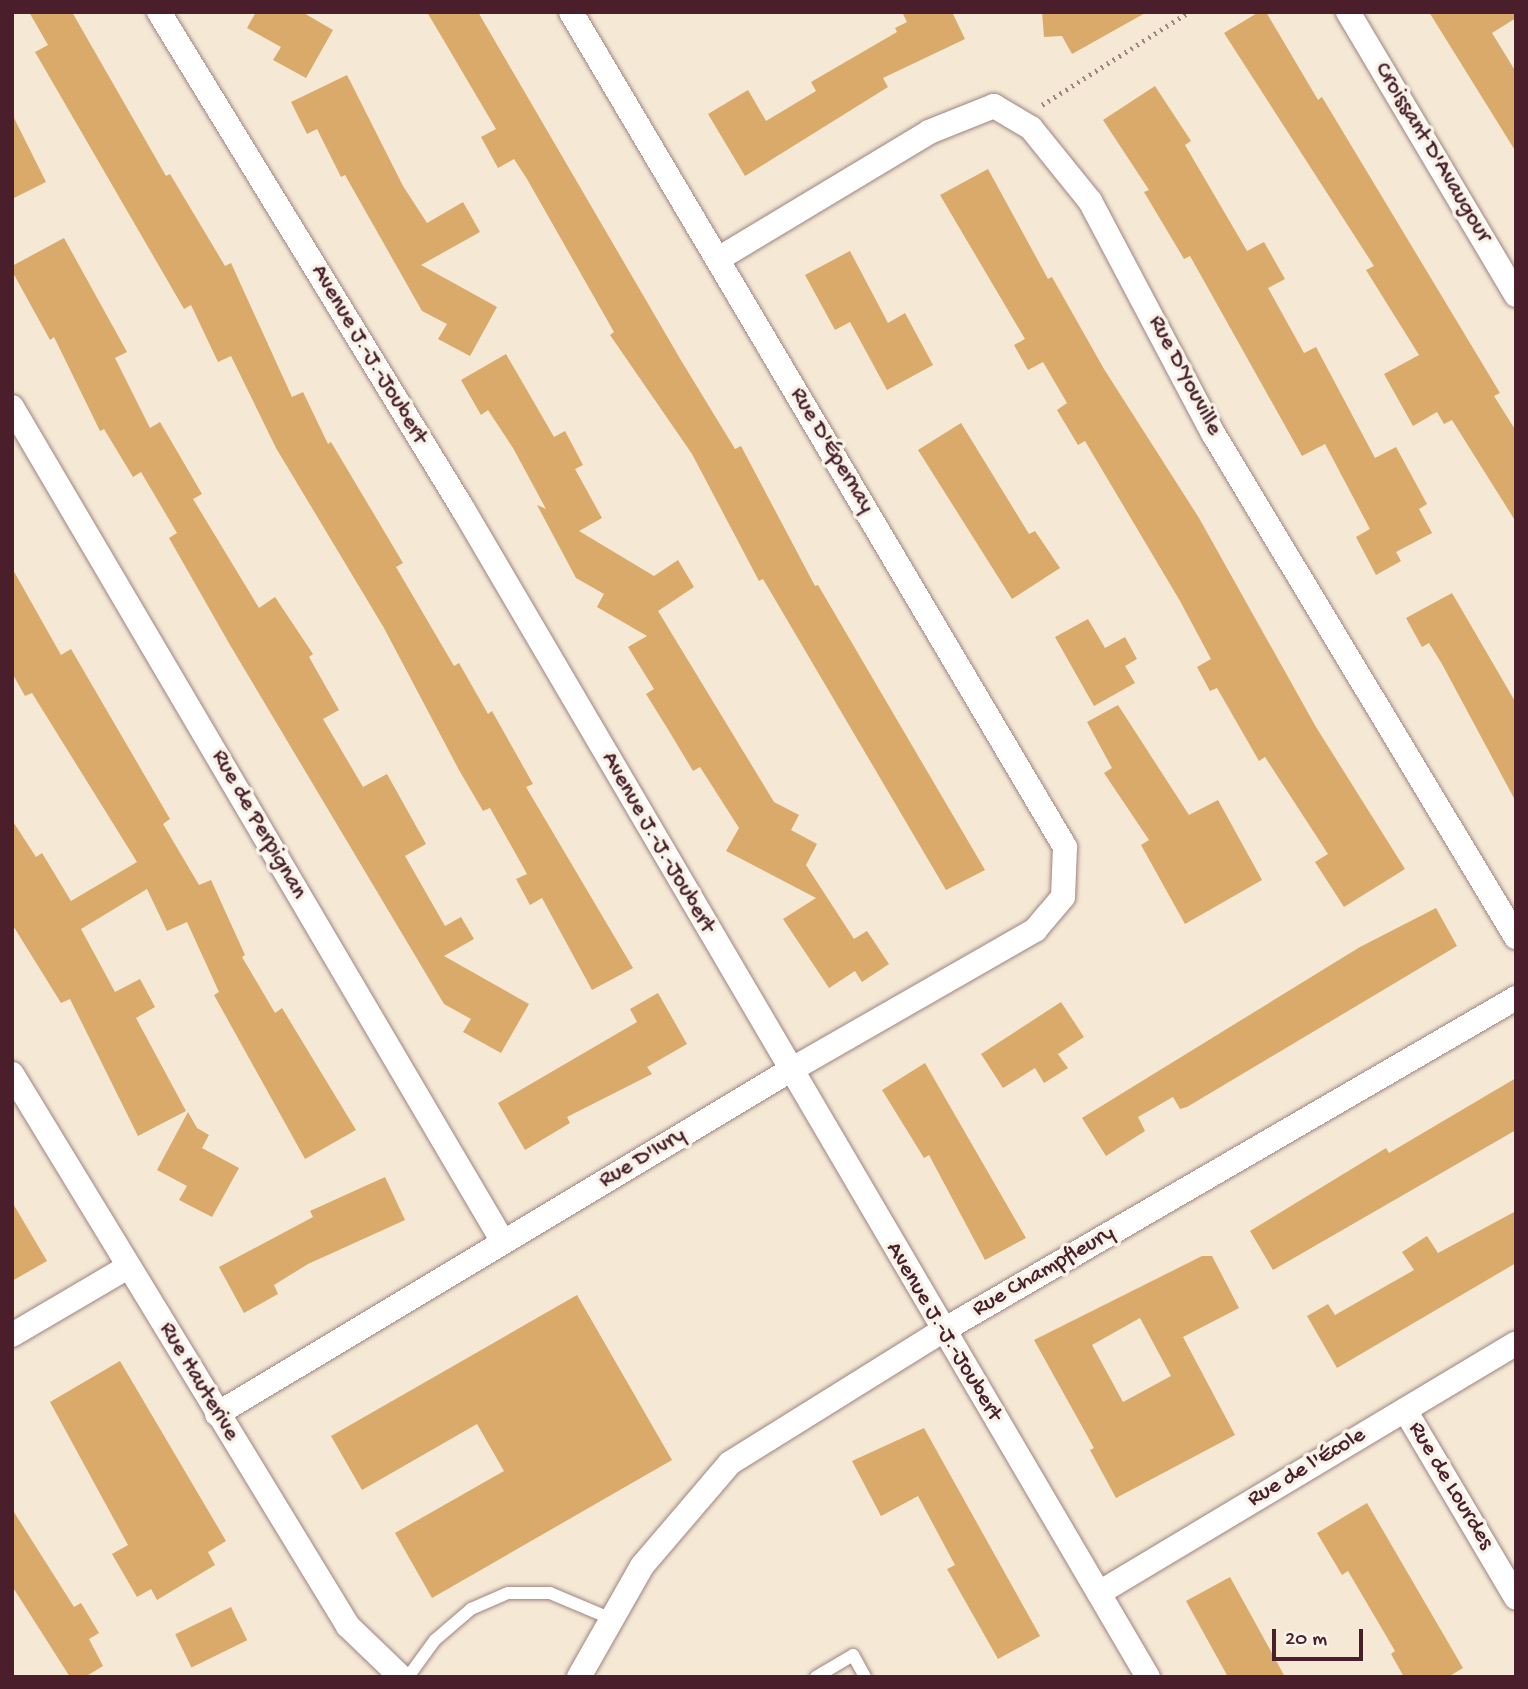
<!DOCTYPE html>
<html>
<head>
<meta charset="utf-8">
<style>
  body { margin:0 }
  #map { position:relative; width:1528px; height:1689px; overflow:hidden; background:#f5e9d5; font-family:"Gochi Hand",sans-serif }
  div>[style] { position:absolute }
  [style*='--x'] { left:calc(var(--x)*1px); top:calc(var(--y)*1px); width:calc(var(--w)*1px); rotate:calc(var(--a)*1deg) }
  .building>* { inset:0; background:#d9aa69; transform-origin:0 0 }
  .path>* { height:4.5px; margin-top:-2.25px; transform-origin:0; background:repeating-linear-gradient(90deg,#a08480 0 2px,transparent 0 7px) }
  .roads { filter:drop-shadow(0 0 2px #a08480) drop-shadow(0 0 2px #a08480) }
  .service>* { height:12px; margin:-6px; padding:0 6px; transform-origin:6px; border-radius:6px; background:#fff }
  .minor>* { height:24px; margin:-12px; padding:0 12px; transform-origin:12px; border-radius:12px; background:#fff }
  span { translate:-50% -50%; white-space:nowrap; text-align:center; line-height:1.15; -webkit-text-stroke:7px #f7f3e8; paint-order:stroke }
  .street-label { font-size:23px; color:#4a1f2b }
  .frame { position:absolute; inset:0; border:14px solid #4a1f2b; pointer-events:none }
  .scale { position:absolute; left:1272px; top:1629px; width:91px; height:32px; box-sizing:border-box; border:4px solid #4a1f2b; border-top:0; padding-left:9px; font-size:21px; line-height:24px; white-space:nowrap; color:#4a1f2b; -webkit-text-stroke:5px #f7f3e8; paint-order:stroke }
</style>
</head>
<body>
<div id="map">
  <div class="building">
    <i style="clip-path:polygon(29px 12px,72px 12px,166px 176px,170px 174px,225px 266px,231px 263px,292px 397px,303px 392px,328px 444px,331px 442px,403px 563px,396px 567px,454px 666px,459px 663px,488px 714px,492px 711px,533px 784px,526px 787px,633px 968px,592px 990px,542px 898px,530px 905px,516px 879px,527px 874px,490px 808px,483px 811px,459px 770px,384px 628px,276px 448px,231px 356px,218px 362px,191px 305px,184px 309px,35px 52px,48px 45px)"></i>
    <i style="clip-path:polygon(256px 12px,302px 12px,333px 30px,306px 78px,273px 60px,281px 47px,247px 28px)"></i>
    <i style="clip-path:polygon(427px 12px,478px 12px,682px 362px,735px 449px,741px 446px,815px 586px,818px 585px,985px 870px,946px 890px,763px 579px,759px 581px,692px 454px,610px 335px,614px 332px,527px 179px,514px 159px,498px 168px,481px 137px,496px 129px)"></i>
    <i style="clip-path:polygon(902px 12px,952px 12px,965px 39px,883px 78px,888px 87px,745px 176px,708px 114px,748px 90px,766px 121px,816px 91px,811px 82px,897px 32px,895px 28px,907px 22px)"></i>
    <i style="clip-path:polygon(1042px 12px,1147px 12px,1072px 54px,1062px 36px,1044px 37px)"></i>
    <i style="clip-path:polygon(1259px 12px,1266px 12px,1318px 100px,1322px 97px,1500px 393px,1494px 396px,1516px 431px,1516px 522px,1452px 420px,1444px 424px,1437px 412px,1413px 426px,1384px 374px,1419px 355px,1366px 270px,1374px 266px,1224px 33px)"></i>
    <i style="clip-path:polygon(1429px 12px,1516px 12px,1516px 18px,1492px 33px,1516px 72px,1516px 152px)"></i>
    <i style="clip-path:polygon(347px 75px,403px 186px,427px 223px,463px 202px,480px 232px,421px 265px,497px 307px,470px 356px,438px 339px,447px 324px,422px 311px,345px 175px,341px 177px,317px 129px,307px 134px,291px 102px)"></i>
    <i style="clip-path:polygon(1155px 86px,1191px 141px,1185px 145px,1247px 251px,1264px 242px,1285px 279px,1268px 288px,1304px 353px,1316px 347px,1375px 458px,1396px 447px,1427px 504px,1419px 509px,1432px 533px,1396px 552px,1401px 561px,1376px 575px,1356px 537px,1370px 529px,1325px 444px,1302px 456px,1190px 256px,1184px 259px,1144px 192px,1149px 190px,1103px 120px)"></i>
    <i style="clip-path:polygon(12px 114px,46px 182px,12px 199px)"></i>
    <i style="clip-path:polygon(988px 169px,1048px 279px,1052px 277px,1104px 369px,1199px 518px,1316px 727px,1405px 869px,1344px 907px,1315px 862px,1328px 854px,1265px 757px,1259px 761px,1217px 688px,1210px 691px,1197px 667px,1211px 659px,1180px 601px,1085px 441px,1078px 445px,1057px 410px,1067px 403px,1043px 362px,1028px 370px,1014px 345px,1025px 339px,940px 195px)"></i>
    <i style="clip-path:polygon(64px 238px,127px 352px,115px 358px,150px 428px,160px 422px,202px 494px,193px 499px,259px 608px,275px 597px,313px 654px,309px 657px,339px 710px,323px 719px,363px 787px,387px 774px,426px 844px,405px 856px,445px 926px,461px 917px,474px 939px,444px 956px,529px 1004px,501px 1053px,463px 1032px,471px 1019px,444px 1004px,230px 645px,169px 538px,177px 533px,141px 472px,133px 477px,104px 429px,100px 431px,54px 337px,50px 340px,12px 271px,12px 266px)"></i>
    <i style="clip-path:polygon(850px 251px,888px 323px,905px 313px,933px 365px,887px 390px,850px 322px,835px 330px,805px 275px)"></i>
    <i style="clip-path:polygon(506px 354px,554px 437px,565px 431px,583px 465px,575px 469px,602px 518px,579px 531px,654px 576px,678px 560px,694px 587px,658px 611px,774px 802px,799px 815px,791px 830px,817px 844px,806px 865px,854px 939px,867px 931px,889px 964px,862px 982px,855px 971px,829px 988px,783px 919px,816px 898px,726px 851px,739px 828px,700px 767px,693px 771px,669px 731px,646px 694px,654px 689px,628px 647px,647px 636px,597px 607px,604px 594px,576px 578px,537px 505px,546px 509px,513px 448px,488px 410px,481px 415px,461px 380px)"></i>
    <i style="clip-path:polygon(961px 423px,1029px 534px,1035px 531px,1060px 568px,1012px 599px,918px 450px)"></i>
    <i style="clip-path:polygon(12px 568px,61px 655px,71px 649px,170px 819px,163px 824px,199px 885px,211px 880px,245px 955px,242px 957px,275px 1013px,282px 1008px,356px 1130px,305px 1159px,214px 995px,219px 992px,187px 922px,167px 931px,147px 889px,81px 929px,115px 992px,140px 979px,155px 1007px,136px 1018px,186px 1111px,138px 1136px,70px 999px,61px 1003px,12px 924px,12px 820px,36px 857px,42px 853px,71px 901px,137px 862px,32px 693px,25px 696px,12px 673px)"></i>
    <i style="clip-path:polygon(1452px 593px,1516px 703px,1516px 802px,1442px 664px,1429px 643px,1422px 647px,1406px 618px)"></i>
    <i style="clip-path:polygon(1088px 619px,1105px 648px,1125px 637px,1137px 659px,1125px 666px,1135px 683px,1094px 706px,1055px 637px)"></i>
    <i style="clip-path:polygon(1118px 705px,1189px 815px,1218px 800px,1262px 880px,1185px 924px,1141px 845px,1149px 840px,1104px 773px,1112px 768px,1087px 722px)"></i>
    <i style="clip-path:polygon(1436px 908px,1457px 946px,1187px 1107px,1180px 1109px,1173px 1097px,1138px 1117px,1145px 1131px,1106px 1156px,1082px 1118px,1360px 947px)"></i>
    <i style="clip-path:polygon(658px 993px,687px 1044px,647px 1067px,652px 1074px,567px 1117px,570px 1123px,525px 1150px,498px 1103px,637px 1022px,630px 1009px)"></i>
    <i style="clip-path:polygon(1061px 1002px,1084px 1037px,1058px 1054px,1068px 1068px,1044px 1083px,1035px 1068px,1003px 1088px,981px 1054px)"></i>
    <i style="clip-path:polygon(925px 1063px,1026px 1238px,985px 1260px,929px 1155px,924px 1158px,882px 1090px)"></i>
    <i style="clip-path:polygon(1516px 1078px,1516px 1130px,1273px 1270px,1250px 1231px,1386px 1148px,1389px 1153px)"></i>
    <i style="clip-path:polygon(188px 1112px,197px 1128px,209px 1135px,202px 1148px,239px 1168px,212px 1217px,179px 1200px,187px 1186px,157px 1170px)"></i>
    <i style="clip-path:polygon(385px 1177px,405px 1220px,308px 1264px,274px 1285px,278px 1294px,244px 1313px,219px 1267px,313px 1217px,310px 1211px)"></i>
    <i style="clip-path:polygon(12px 1202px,47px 1261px,12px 1281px)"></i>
    <i style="clip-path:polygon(1516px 1211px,1516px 1263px,1337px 1368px,1307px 1316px,1328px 1304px,1335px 1315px,1414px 1270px,1402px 1252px,1427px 1236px,1438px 1253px)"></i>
    <i style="clip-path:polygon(evenodd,1202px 1256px,1212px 1256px,1239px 1308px,1183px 1337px,1235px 1435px,1116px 1498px,1090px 1450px,1094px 1448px,1034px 1340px,1202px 1256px,1140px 1318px,1171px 1376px,1123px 1402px,1092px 1345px,1140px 1318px)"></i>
    <i style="clip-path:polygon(577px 1295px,672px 1460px,432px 1598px,395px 1533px,504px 1471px,477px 1424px,362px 1490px,331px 1436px)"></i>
    <i style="clip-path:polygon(120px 1361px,226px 1541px,208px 1552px,215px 1565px,157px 1600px,151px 1589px,137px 1597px,112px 1554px,128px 1545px,50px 1402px)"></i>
    <i style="clip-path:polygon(924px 1428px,1040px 1636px,998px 1659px,947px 1569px,955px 1565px,918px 1496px,881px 1516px,852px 1461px)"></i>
    <i style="clip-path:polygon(1367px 1503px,1463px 1668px,1448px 1677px,1404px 1677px,1391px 1654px,1395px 1651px,1348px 1571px,1342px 1575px,1317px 1533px)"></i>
    <i style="clip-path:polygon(12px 1509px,74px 1607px,81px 1603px,99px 1633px,89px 1639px,103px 1666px,85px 1677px,70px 1677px,12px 1586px)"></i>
    <i style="clip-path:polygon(1230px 1577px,1285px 1677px,1228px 1677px,1186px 1601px)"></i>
    <i style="left:231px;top:1607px;width:37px;height:62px;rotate:64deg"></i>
  </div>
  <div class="path">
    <i style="--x:1042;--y:105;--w:174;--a:-32.3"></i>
  </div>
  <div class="roads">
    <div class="service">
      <i style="--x:408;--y:1677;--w:46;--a:-53.9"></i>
      <i style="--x:435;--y:1640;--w:48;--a:-40.7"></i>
      <i style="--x:471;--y:1609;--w:40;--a:-23.4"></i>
      <i style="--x:508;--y:1593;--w:42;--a:0"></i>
      <i style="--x:550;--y:1593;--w:67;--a:22.8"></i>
      <i style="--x:816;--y:1677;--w:43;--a:-30.7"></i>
      <i style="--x:853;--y:1655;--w:25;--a:61"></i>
    </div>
    <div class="minor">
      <i style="--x:159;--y:12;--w:583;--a:58.55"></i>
      <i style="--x:463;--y:509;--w:1354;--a:59.61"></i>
      <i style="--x:1348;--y:12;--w:329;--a:59.3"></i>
      <i style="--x:718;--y:259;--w:246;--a:-31"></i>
      <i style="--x:929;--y:132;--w:70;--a:-21.8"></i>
      <i style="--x:994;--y:106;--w:43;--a:30.7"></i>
      <i style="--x:1031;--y:128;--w:94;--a:51.1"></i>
      <i style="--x:1090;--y:201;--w:265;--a:62.1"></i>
      <i style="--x:1214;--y:435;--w:586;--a:58.97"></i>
      <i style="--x:12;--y:407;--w:969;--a:59.54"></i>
      <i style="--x:12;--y:1074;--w:646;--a:58.67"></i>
      <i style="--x:348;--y:1626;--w:74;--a:43.9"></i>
      <i style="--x:12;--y:1335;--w:134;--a:-30.4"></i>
      <i style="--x:1405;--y:1410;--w:218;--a:59.4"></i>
      <i style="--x:217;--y:1414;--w:667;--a:-30.95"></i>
      <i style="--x:789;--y:1071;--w:284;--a:-29.8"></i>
      <i style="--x:1035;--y:930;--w:43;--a:-49.7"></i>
      <i style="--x:1063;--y:897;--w:50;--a:-87.7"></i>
      <i style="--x:1065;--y:847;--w:970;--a:-120.61"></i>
      <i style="--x:1099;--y:1593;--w:486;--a:-30.9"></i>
      <i style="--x:579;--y:1677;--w:128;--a:-60.4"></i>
      <i style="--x:642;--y:1566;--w:135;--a:-49.5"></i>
      <i style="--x:730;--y:1463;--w:250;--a:-31.9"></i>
      <i style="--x:942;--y:1331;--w:664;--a:-30.12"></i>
    </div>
  </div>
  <div class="street-label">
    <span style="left:1432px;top:153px;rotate:59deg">Croissant D'Avaugour</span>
    <span style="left:368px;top:355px;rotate:59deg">Avenue J.-J.-Joubert</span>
    <span style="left:1184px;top:376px;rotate:62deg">Rue D'Youville</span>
    <span style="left:831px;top:451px;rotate:59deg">Rue D'Épernay</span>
    <span style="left:258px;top:825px;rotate:60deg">Rue de Perpignan</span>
    <span style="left:657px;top:843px;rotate:60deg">Avenue J.-J.-Joubert</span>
    <span style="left:643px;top:1159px;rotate:-31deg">Rue D'Ivry</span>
    <span style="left:1044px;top:1272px;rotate:-30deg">Rue Champfleury</span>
    <span style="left:943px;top:1332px;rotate:59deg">Avenue J.-J.-Joubert</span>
    <span style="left:198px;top:1382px;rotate:59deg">Rue Hauterive</span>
    <span style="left:1307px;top:1468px;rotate:-31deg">Rue de l'École</span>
    <span style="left:1450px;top:1486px;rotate:59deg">Rue de Lourdes</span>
  </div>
  <div class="frame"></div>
  <div class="scale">20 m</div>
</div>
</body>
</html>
